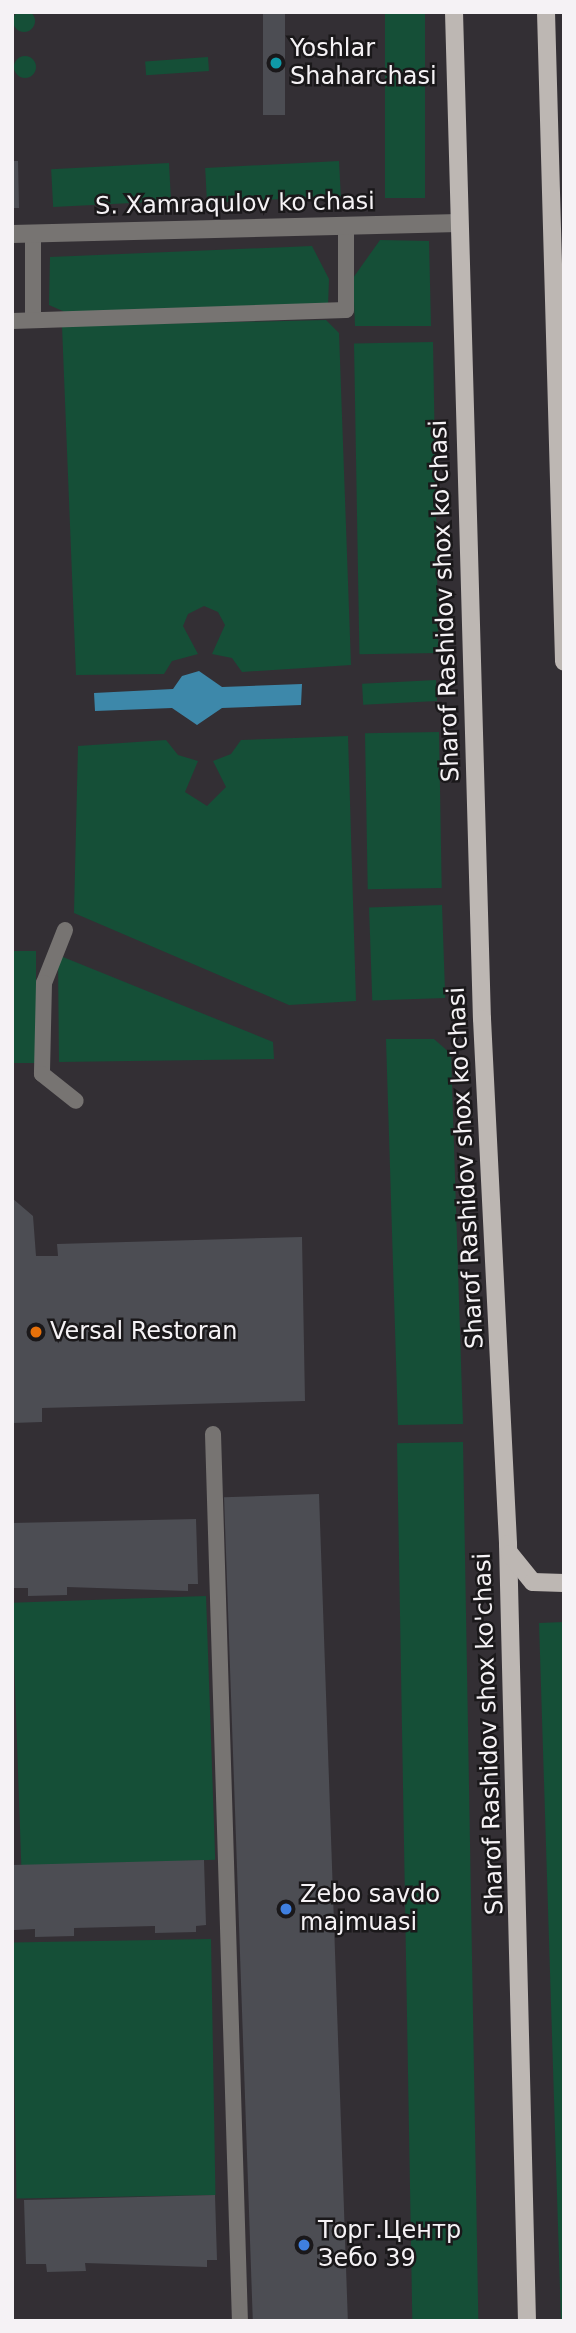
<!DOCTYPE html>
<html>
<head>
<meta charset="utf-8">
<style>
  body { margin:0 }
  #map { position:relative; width:576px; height:2333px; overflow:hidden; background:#332f34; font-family:"DejaVu Sans",sans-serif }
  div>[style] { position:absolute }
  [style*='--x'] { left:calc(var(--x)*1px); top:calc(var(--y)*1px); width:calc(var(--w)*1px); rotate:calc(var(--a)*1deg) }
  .green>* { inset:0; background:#154f37; transform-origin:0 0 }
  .round { border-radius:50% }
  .water>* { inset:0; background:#3d88aa }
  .building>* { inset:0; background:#4c4d53; transform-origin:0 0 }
  .lane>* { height:16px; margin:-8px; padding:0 8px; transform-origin:8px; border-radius:8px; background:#777472 }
  .street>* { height:18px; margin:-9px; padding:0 9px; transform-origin:9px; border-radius:9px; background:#777472 }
  .primary>* { height:18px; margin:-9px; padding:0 9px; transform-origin:9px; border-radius:9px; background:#bdb7b3 }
  .dots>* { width:19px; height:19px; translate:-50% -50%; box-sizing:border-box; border:4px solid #1a181a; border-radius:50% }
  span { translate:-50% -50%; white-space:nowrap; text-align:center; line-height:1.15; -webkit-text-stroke:5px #1a181a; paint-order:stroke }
  .poi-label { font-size:24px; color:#f5f2f5 }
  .left { translate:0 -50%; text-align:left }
  .street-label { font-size:24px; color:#f5f2f5 }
  .frame { position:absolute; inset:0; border:14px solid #f5f2f5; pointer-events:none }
</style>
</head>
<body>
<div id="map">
  <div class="green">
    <i class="round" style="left:13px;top:10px;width:22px;height:22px"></i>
    <i style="left:385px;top:12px;width:40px;height:186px"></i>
    <i class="round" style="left:14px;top:56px;width:22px;height:22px"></i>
    <i style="left:208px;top:57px;width:14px;height:63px;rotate:86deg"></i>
    <i style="left:339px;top:161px;width:35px;height:134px;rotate:87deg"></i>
    <i style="left:169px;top:163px;width:38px;height:118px;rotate:87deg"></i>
    <i style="clip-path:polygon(380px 240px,429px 241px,431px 326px,355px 326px,353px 278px)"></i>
    <i style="clip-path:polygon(312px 246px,329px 279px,328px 306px,65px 312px,49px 305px,50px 257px)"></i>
    <i style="clip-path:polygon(326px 320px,339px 333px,351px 665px,242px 672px,232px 658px,212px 654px,225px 625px,218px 612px,204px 606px,188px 614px,183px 626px,198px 654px,172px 661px,164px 674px,76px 675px,62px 326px)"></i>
    <i style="left:433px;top:342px;width:311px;height:79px;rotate:89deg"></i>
    <i style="left:436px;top:680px;width:21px;height:74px;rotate:87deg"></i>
    <i style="left:439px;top:732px;width:156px;height:74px;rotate:89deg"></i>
    <i style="clip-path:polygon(348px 736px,356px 1001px,289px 1005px,74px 913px,78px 746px,166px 740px,178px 755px,198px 761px,185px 792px,207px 806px,226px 787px,213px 761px,231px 754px,241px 740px)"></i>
    <i style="left:442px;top:905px;width:93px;height:73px;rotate:88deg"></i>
    <i style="left:12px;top:951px;width:24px;height:112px"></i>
    <i style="clip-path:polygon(58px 955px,273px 1042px,274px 1059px,59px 1062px)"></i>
    <i style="clip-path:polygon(386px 1039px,434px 1039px,451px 1054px,463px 1424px,398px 1425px)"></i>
    <i style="left:463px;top:1442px;width:879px;height:66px;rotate:89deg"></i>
    <i style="left:206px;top:1596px;width:264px;height:194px;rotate:88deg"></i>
    <i style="clip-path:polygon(564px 1622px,564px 2321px,561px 2321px,539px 1623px)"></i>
    <i style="left:211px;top:1939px;width:256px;height:199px;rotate:89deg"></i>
  </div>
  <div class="water">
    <i style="clip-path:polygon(199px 671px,222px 687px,302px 684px,301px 705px,222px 708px,197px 725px,172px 708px,95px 711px,94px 693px,173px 689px,182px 676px)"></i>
  </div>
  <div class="building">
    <i style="left:263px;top:12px;width:22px;height:103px"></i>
    <i style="clip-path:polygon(12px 161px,18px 161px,19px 208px,12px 208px)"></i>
    <i style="clip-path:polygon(12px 1198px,33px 1216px,36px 1256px,58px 1256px,57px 1244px,302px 1237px,305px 1401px,42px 1408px,42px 1422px,12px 1423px)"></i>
    <i style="left:319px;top:1494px;width:828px;height:95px;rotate:88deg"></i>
    <i style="clip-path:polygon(196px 1519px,198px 1584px,188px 1584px,188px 1591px,67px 1587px,67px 1595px,28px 1596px,28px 1588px,12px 1588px,12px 1523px)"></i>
    <i style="clip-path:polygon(204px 1860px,206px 1925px,196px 1926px,196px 1932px,155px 1933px,155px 1926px,74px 1928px,74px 1936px,35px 1937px,35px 1929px,14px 1930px,13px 1865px)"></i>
    <i style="clip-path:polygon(215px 2195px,217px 2260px,207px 2260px,207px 2267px,85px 2263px,86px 2271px,47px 2272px,46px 2264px,26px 2264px,24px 2200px)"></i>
  </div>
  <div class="lane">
    <i style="--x:33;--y:233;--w:87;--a:90"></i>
    <i style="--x:12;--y:321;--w:334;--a:-1.9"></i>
    <i style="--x:346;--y:310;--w:83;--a:-90"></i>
    <i style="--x:65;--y:930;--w:57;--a:111.6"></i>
    <i style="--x:44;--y:983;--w:91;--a:91.3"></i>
    <i style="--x:42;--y:1074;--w:43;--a:38.5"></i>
    <i style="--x:213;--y:1434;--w:887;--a:88.26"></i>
  </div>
  <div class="street">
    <i style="--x:12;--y:234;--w:447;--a:-1.4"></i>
  </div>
  <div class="primary">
    <i style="--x:454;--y:12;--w:1007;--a:88.41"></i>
    <i style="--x:482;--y:1019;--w:526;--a:87.16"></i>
    <i style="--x:508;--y:1544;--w:777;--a:88.6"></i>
    <i style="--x:546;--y:12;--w:650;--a:88.41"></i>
    <i style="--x:510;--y:1554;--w:36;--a:51"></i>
    <i style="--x:533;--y:1582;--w:31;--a:2"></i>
  </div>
  <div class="dots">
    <i style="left:276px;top:63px;background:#0f9aa8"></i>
    <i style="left:36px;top:1332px;background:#e8710a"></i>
    <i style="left:286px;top:1909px;background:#3f7fe0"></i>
    <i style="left:304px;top:2245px;background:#3f7fe0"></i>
  </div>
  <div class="poi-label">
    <span class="left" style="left:290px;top:63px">Yoshlar<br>Shaharchasi</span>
    <span class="left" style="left:50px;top:1332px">Versal Restoran</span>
    <span class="left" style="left:300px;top:1909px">Zebo savdo<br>majmuasi</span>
    <span class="left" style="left:318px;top:2245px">Торг.Центр<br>Зебо 39</span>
  </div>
  <div class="street-label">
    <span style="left:235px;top:204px;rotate:-1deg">S. Xamraqulov ko'chasi</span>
    <span style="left:445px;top:601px;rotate:-92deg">Sharof Rashidov shox ko'chasi</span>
    <span style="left:466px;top:1168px;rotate:-93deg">Sharof Rashidov shox ko'chasi</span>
    <span style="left:489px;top:1734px;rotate:-92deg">Sharof Rashidov shox ko'chasi</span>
  </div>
  <div class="frame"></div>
</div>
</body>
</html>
